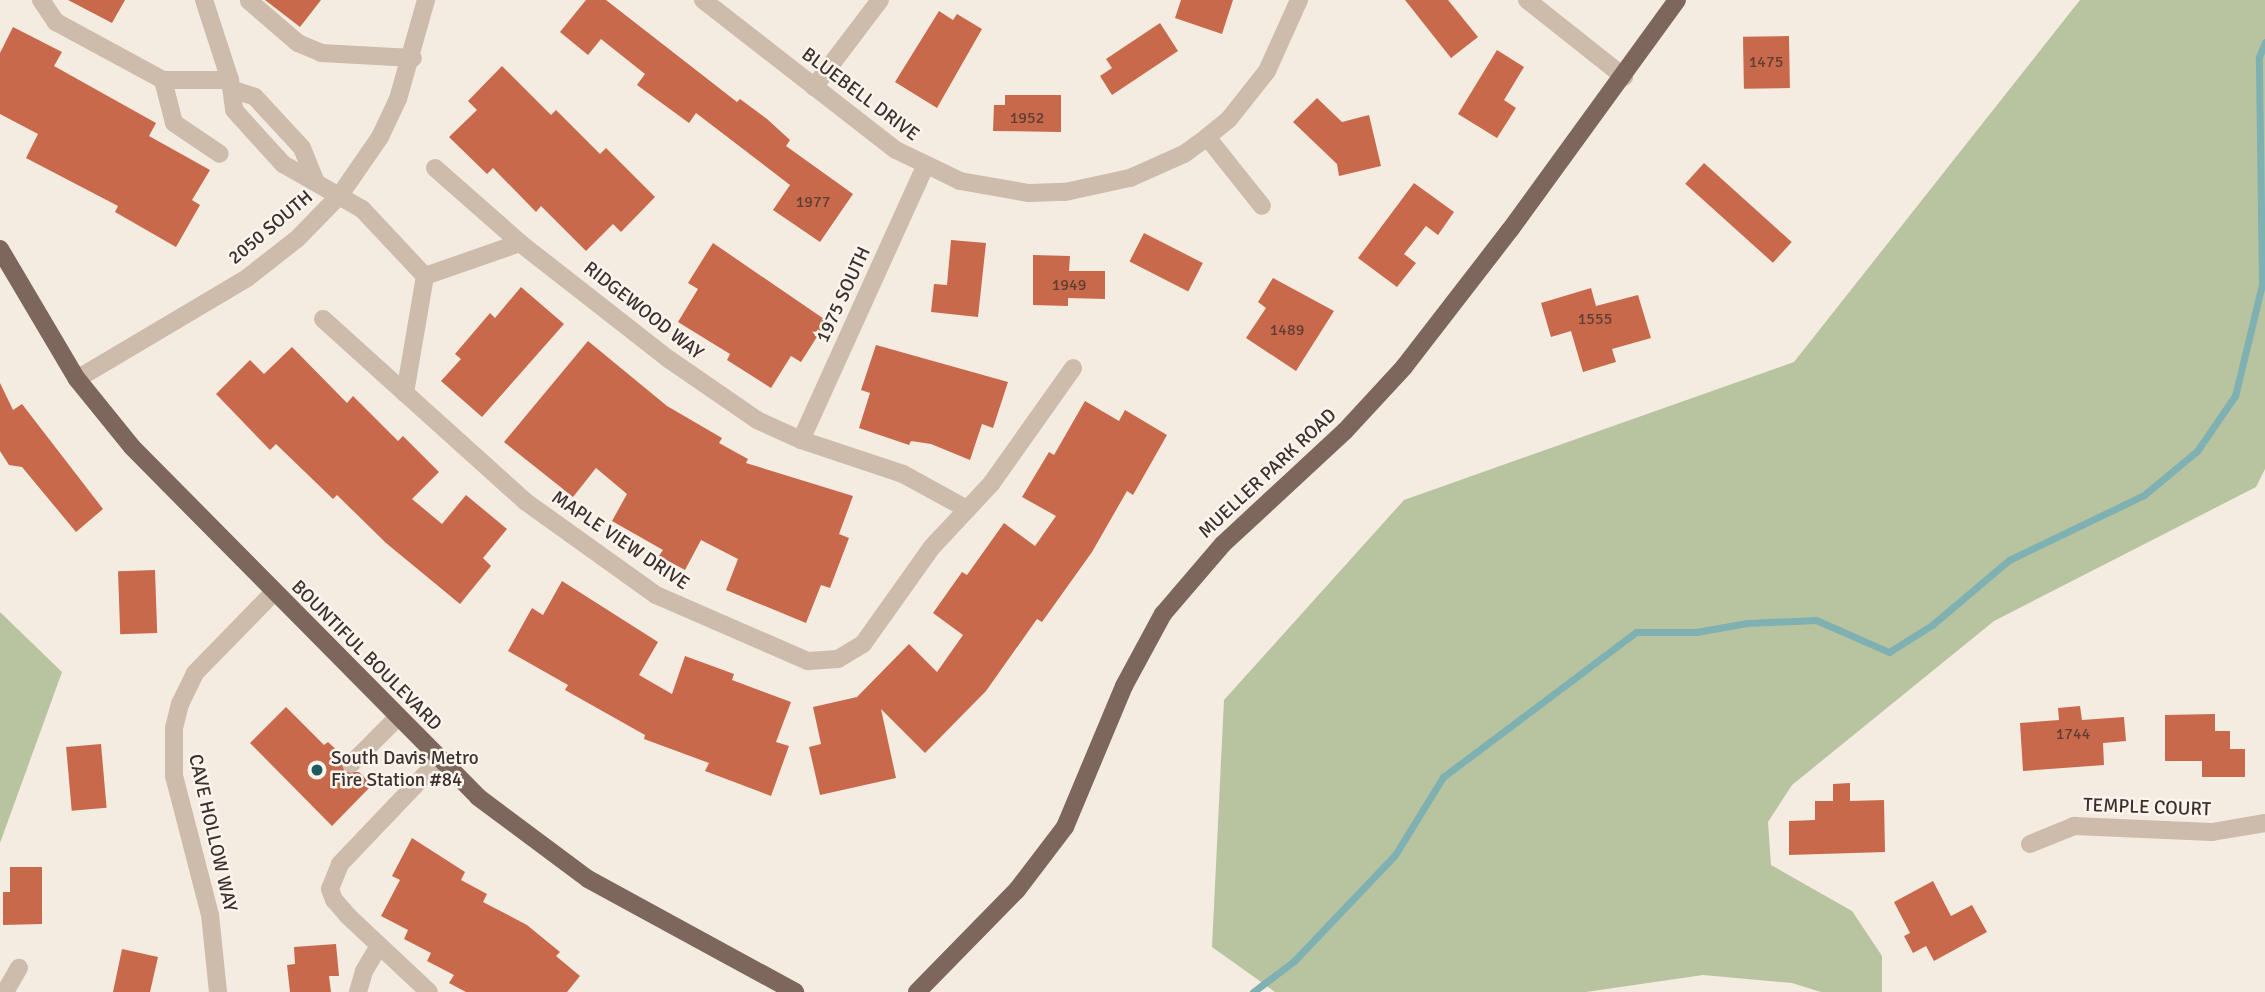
<!DOCTYPE html>
<html>
<head>
<meta charset="utf-8">
<style>
  body { margin:0 }
  #map { position:relative; width:2265px; height:992px; overflow:hidden; background:#f4ebe1; font-family:Signika,sans-serif }
  div>[style] { position:absolute }
  [style*='--x'] { left:calc(var(--x)*1px); top:calc(var(--y)*1px); width:calc(var(--w)*1px); rotate:calc(var(--a)*1deg) }
  .green>* { inset:0; background:#b8c4a0 }
  .stream>* { height:7px; margin:-3.5px; padding:0 3.5px; transform-origin:3.5px; border-radius:3.5px; background:#7fb0b2 }
  .building>* { inset:0; background:#c8694b; transform-origin:0 0 }
  .minor>* { height:18px; margin:-9px; padding:0 9px; transform-origin:9px; border-radius:9px; background:#cdbbac }
  .major>* { height:18px; margin:-9px; padding:0 9px; transform-origin:9px; border-radius:9px; background:#7d675c }
  .dots>* { width:19px; height:19px; translate:-50% -50%; box-sizing:border-box; border:4px solid #fbf5ee; border-radius:50% }
  span { translate:-50% -50%; white-space:nowrap; text-align:center; line-height:1.15; -webkit-text-stroke:5px #fbf5ee; paint-order:stroke }
  .number-label { font-size:16px; color:#5e3e33 }
  .number-label span { -webkit-text-stroke-width:0 }
  .street-label { font-size:19px; color:#3b302b }
  .poi-label { font-size:19px; color:#3b302b }
  .left { translate:0 -50%; text-align:left }
</style>
</head>
<body>
<div id="map">
  <div class="green">
    <i style="clip-path:polygon(2080px 0,2265px 0,2265px 469px,2256px 487px,1994px 621px,1792px 785px,1768px 822px,1771px 865px,1852px 911px,1882px 956px,1882px 992px,1821px 992px,1792px 983px,1703px 975px,1586px 992px,1275px 992px,1212px 947px,1224px 700px,1404px 500px,1794px 362px)"></i>
    <i style="clip-path:polygon(0 612px,62px 672px,0 843px)"></i>
  </div>
  <div class="stream">
    <i style="--x:1253;--y:992;--w:51;--a:-37.1"></i>
    <i style="--x:1294;--y:961;--w:146;--a:-46.4"></i>
    <i style="--x:1395;--y:855;--w:92;--a:-58.4"></i>
    <i style="--x:1443;--y:777;--w:241;--a:-36.9"></i>
    <i style="--x:1636;--y:632;--w:60;--a:0"></i>
    <i style="--x:1696;--y:632;--w:52;--a:-10"></i>
    <i style="--x:1747;--y:623;--w:69;--a:-2.5"></i>
    <i style="--x:1816;--y:620;--w:80;--a:23.7"></i>
    <i style="--x:1889;--y:652;--w:51;--a:-32.1"></i>
    <i style="--x:1932;--y:625;--w:101;--a:-40.2"></i>
    <i style="--x:2009;--y:560;--w:150;--a:-25.7"></i>
    <i style="--x:2144;--y:495;--w:69;--a:-39.7"></i>
    <i style="--x:2197;--y:451;--w:67;--a:-55.4"></i>
    <i style="--x:2235;--y:396;--w:115;--a:-76.4"></i>
    <i style="--x:2262;--y:284;--w:227;--a:-90.8"></i>
    <i style="--x:2259;--y:57;--w:16;--a:-68"></i>
  </div>
  <div class="building">
    <i style="clip-path:polygon(68px 0,125px 0,112px 23px)"></i>
    <i style="clip-path:polygon(265px 0,321px 0,300px 27px)"></i>
    <i style="clip-path:polygon(586px 0,606px 0,737px 102px,740px 99px,767px 119px,790px 140px,786px 146px,853px 194px,820px 242px,773px 210px,790px 185px,696px 113px,689px 123px,637px 85px,645px 74px,601px 39px,588px 55px,560px 32px)"></i>
    <i style="clip-path:polygon(1181px 0,1233px 0,1222px 34px,1175px 18px)"></i>
    <i style="clip-path:polygon(1405px 0,1448px 0,1478px 37px,1451px 58px)"></i>
    <i style="clip-path:polygon(939px 11px,953px 20px,957px 14px,982px 29px,937px 108px,895px 82px)"></i>
    <i style="clip-path:polygon(1160px 23px,1178px 51px,1112px 95px,1100px 76px,1112px 68px,1106px 59px)"></i>
    <i style="clip-path:polygon(13px 27px,62px 52px,54px 66px,156px 123px,149px 136px,210px 170px,192px 200px,200px 205px,176px 247px,115px 212px,118px 206px,26px 158px,38px 134px,0 114px,0 53px)"></i>
    <i style="left:1789px;top:36px;width:52px;height:46px;rotate:89deg"></i>
    <i style="clip-path:polygon(1497px 50px,1524px 67px,1504px 100px,1516px 108px,1497px 138px,1458px 114px)"></i>
    <i style="clip-path:polygon(502px 66px,551px 115px,556px 110px,600px 154px,606px 148px,655px 197px,621px 232px,613px 224px,586px 251px,541px 206px,536px 212px,493px 168px,487px 174px,449px 137px,477px 110px,468px 101px)"></i>
    <i style="clip-path:polygon(1005px 95px,1061px 95px,1061px 132px,993px 131px,994px 105px,1005px 105px)"></i>
    <i style="clip-path:polygon(1317px 98px,1342px 122px,1369px 115px,1381px 166px,1339px 176px,1337px 164px,1293px 122px)"></i>
    <i style="left:1704px;top:163px;width:118px;height:28px;rotate:42deg"></i>
    <i style="clip-path:polygon(1414px 183px,1454px 212px,1438px 235px,1426px 226px,1404px 254px,1416px 263px,1397px 287px,1358px 258px)"></i>
    <i style="left:1144px;top:233px;width:66px;height:32px;rotate:27deg"></i>
    <i style="clip-path:polygon(951px 240px,986px 243px,978px 317px,931px 312px,934px 284px,947px 285px)"></i>
    <i style="clip-path:polygon(713px 243px,827px 321px,801px 362px,791px 356px,771px 388px,727px 360px,730px 354px,678px 322px,698px 289px,688px 283px)"></i>
    <i style="clip-path:polygon(1033px 255px,1070px 256px,1069px 271px,1105px 271px,1105px 299px,1068px 298px,1068px 306px,1033px 305px)"></i>
    <i style="clip-path:polygon(1273px 278px,1334px 311px,1296px 371px,1246px 338px,1266px 308px,1258px 302px)"></i>
    <i style="clip-path:polygon(521px 287px,564px 324px,482px 417px,441px 381px,461px 359px,455px 354px,490px 313px,495px 318px)"></i>
    <i style="clip-path:polygon(1591px 288px,1596px 306px,1638px 295px,1651px 338px,1612px 349px,1616px 362px,1583px 372px,1571px 331px,1551px 337px,1541px 303px)"></i>
    <i style="clip-path:polygon(588px 341px,667px 406px,722px 438px,719px 443px,748px 459px,746px 463px,853px 496px,839px 534px,849px 538px,830px 588px,821px 585px,806px 623px,726px 590px,738px 559px,701px 540px,685px 570px,659px 556px,663px 550px,612px 521px,627px 494px,596px 468px,573px 497px,504px 442px)"></i>
    <i style="clip-path:polygon(876px 345px,1008px 382px,993px 428px,982px 424px,970px 460px,931px 444px,911px 441px,909px 445px,859px 428px,870px 393px,861px 390px)"></i>
    <i style="clip-path:polygon(292px 347px,347px 403px,353px 396px,398px 441px,403px 436px,439px 472px,412px 499px,442px 524px,466px 495px,507px 529px,483px 558px,491px 566px,460px 604px,386px 543px,337px 495px,333px 499px,276px 444px,270px 450px,216px 394px,250px 360px,264px 374px)"></i>
    <i style="clip-path:polygon(0 383px,13px 410px,22px 404px,103px 509px,76px 532px,22px 467px,9px 465px,0 451px)"></i>
    <i style="clip-path:polygon(1085px 401px,1119px 421px,1125px 410px,1167px 435px,1133px 495px,1127px 491px,1092px 552px,1042px 622px,1037px 619px,986px 691px,925px 753px,881px 709px,896px 778px,820px 795px,809px 747px,821px 744px,813px 707px,857px 697px,909px 644px,937px 672px,963px 635px,933px 613px,962px 572px,967px 575px,1004px 523px,1035px 546px,1056px 516px,1022px 497px,1049px 452px,1054px 455px)"></i>
    <i style="left:155px;top:570px;width:63px;height:37px;rotate:88deg"></i>
    <i style="clip-path:polygon(562px 581px,658px 642px,639px 675px,672px 694px,685px 656px,734px 674px,732px 680px,791px 702px,776px 742px,789px 746px,771px 796px,705px 771px,709px 763px,644px 739px,645px 735px,565px 690px,568px 685px,508px 651px,532px 608px,543px 615px)"></i>
    <i style="clip-path:polygon(2080px 706px,2082px 720px,2124px 717px,2126px 741px,2103px 743px,2104px 765px,2023px 771px,2020px 723px,2059px 720px,2058px 708px)"></i>
    <i style="clip-path:polygon(286px 707px,324px 745px,328px 742px,343px 756px,344px 772px,359px 772px,372px 785px,332px 826px,250px 743px)"></i>
    <i style="clip-path:polygon(2215px 714px,2215px 731px,2230px 731px,2230px 749px,2245px 749px,2245px 777px,2202px 777px,2202px 761px,2165px 761px,2165px 715px)"></i>
    <i style="left:101px;top:744px;width:64px;height:35px;rotate:85deg"></i>
    <i style="clip-path:polygon(1850px 783px,1850px 801px,1884px 800px,1885px 852px,1789px 855px,1789px 821px,1815px 820px,1815px 801px,1833px 801px,1833px 784px)"></i>
    <i style="clip-path:polygon(412px 838px,465px 872px,461px 880px,487px 894px,483px 902px,527px 925px,560px 952px,556px 956px,580px 976px,567px 992px,466px 992px,449px 983px,454px 975px,427px 961px,431px 953px,404px 939px,408px 930px,381px 916px,400px 880px,392px 876px)"></i>
    <i style="clip-path:polygon(10px 867px,42px 867px,42px 924px,3px 925px,3px 892px,10px 892px)"></i>
    <i style="clip-path:polygon(1933px 881px,1951px 916px,1972px 905px,1987px 932px,1934px 961px,1926px 946px,1913px 953px,1904px 936px,1910px 933px,1894px 902px)"></i>
    <i style="clip-path:polygon(336px 944px,339px 976px,329px 976px,331px 992px,290px 992px,287px 965px,295px 964px,294px 947px)"></i>
    <i style="clip-path:polygon(122px 949px,158px 957px,150px 992px,113px 992px)"></i>
  </div>
  <div class="minor">
    <i style="--x:41;--y:0;--w:27;--a:56"></i>
    <i style="--x:56;--y:22;--w:122;--a:28.5"></i>
    <i style="--x:163;--y:80;--w:67;--a:0"></i>
    <i style="--x:230;--y:80;--w:30;--a:82"></i>
    <i style="--x:234;--y:110;--w:73;--a:47.8"></i>
    <i style="--x:283;--y:164;--w:91;--a:29.7"></i>
    <i style="--x:362;--y:209;--w:92;--a:46.8"></i>
    <i style="--x:204;--y:0;--w:84;--a:72"></i>
    <i style="--x:703;--y:0;--w:244;--a:37.9"></i>
    <i style="--x:896;--y:150;--w:71;--a:25.8"></i>
    <i style="--x:960;--y:181;--w:70;--a:9.9"></i>
    <i style="--x:1029;--y:193;--w:36;--a:-2"></i>
    <i style="--x:1065;--y:192;--w:66;--a:-12.2"></i>
    <i style="--x:1130;--y:178;--w:59;--a:-24"></i>
    <i style="--x:1184;--y:154;--w:29;--a:-36"></i>
    <i style="--x:1207;--y:137;--w:28;--a:-39"></i>
    <i style="--x:1229;--y:119;--w:61;--a:-51.6"></i>
    <i style="--x:1267;--y:71;--w:78;--a:-65.7"></i>
    <i style="--x:1527;--y:0;--w:124;--a:38.4"></i>
    <i style="--x:249;--y:1;--w:65;--a:40.6"></i>
    <i style="--x:298;--y:43;--w:25;--a:23"></i>
    <i style="--x:321;--y:53;--w:92;--a:3.1"></i>
    <i style="--x:163;--y:80;--w:44;--a:75.7"></i>
    <i style="--x:174;--y:123;--w:55;--a:34"></i>
    <i style="--x:814;--y:87;--w:109;--a:-52.8"></i>
    <i style="--x:234;--y:90;--w:22;--a:18"></i>
    <i style="--x:255;--y:97;--w:69;--a:47.3"></i>
    <i style="--x:302;--y:148;--w:35;--a:68"></i>
    <i style="--x:1207;--y:137;--w:88;--a:51.4"></i>
    <i style="--x:435;--y:168;--w:113;--a:41.4"></i>
    <i style="--x:425;--y:276;--w:119;--a:99.7"></i>
    <i style="--x:405;--y:393;--w:163;--a:42"></i>
    <i style="--x:526;--y:502;--w:160;--a:35.6"></i>
    <i style="--x:656;--y:595;--w:166;--a:23.5"></i>
    <i style="--x:808;--y:661;--w:30;--a:-4"></i>
    <i style="--x:838;--y:659;--w:29;--a:-31"></i>
    <i style="--x:863;--y:644;--w:119;--a:-54.6"></i>
    <i style="--x:932;--y:547;--w:86;--a:-46.9"></i>
    <i style="--x:991;--y:484;--w:142;--a:-54.7"></i>
    <i style="--x:425;--y:276;--w:101;--a:-19.2"></i>
    <i style="--x:520;--y:243;--w:190;--a:38"></i>
    <i style="--x:670;--y:360;--w:106;--a:34.6"></i>
    <i style="--x:757;--y:420;--w:48;--a:24.4"></i>
    <i style="--x:801;--y:440;--w:108;--a:18.4"></i>
    <i style="--x:903;--y:474;--w:73;--a:28.7"></i>
    <i style="--x:323;--y:319;--w:110;--a:42.1"></i>
    <i style="--x:77;--y:379;--w:198;--a:-30.7"></i>
    <i style="--x:247;--y:278;--w:63;--a:-38"></i>
    <i style="--x:297;--y:239;--w:62;--a:-45.7"></i>
    <i style="--x:340;--y:195;--w:70;--a:-55.4"></i>
    <i style="--x:380;--y:137;--w:42;--a:-64.7"></i>
    <i style="--x:398;--y:99;--w:103;--a:-74.2"></i>
    <i style="--x:801;--y:440;--w:300;--a:-65.6"></i>
    <i style="--x:351;--y:764;--w:66;--a:-45"></i>
    <i style="--x:2030;--y:844;--w:48;--a:-22.2"></i>
    <i style="--x:2074;--y:826;--w:138;--a:2.5"></i>
    <i style="--x:2212;--y:832;--w:54;--a:-9.6"></i>
    <i style="--x:5;--y:992;--w:28;--a:-60"></i>
    <i style="--x:218;--y:992;--w:77;--a:-95.9"></i>
    <i style="--x:210;--y:915;--w:144;--a:-104.5"></i>
    <i style="--x:174;--y:776;--w:48;--a:-90"></i>
    <i style="--x:174;--y:728;--w:25;--a:-76"></i>
    <i style="--x:180;--y:704;--w:34;--a:-64"></i>
    <i style="--x:195;--y:673;--w:112;--a:-45.7"></i>
    <i style="--x:358;--y:992;--w:22;--a:-74"></i>
    <i style="--x:364;--y:971;--w:29;--a:-59"></i>
    <i style="--x:429;--y:992;--w:110;--a:-136.8"></i>
    <i style="--x:349;--y:917;--w:23;--a:-131"></i>
    <i style="--x:334;--y:900;--w:12;--a:-110"></i>
    <i style="--x:330;--y:889;--w:27;--a:-68"></i>
    <i style="--x:340;--y:864;--w:144;--a:-46.4"></i>
  </div>
  <div class="major">
    <i style="--x:0;--y:249;--w:151;--a:59.4"></i>
    <i style="--x:77;--y:379;--w:87;--a:51"></i>
    <i style="--x:132;--y:447;--w:492;--a:45.3"></i>
    <i style="--x:478;--y:797;--w:137;--a:36.7"></i>
    <i style="--x:588;--y:879;--w:236;--a:28.6"></i>
    <i style="--x:917;--y:992;--w:143;--a:-45.6"></i>
    <i style="--x:1017;--y:890;--w:79;--a:-52.7"></i>
    <i style="--x:1065;--y:827;--w:153;--a:-67.3"></i>
    <i style="--x:1124;--y:686;--w:82;--a:-61.6"></i>
    <i style="--x:1163;--y:614;--w:92;--a:-49.4"></i>
    <i style="--x:1223;--y:544;--w:166;--a:-42.8"></i>
    <i style="--x:1345;--y:431;--w:87;--a:-47.3"></i>
    <i style="--x:1404;--y:367;--w:173;--a:-52.3"></i>
    <i style="--x:1510;--y:230;--w:284;--a:-54"></i>
  </div>
  <div class="dots">
    <i style="left:317px;top:770px;background:#1f5a5e"></i>
  </div>
  <div class="number-label">
    <span style="left:1766px;top:62px">1475</span>
    <span style="left:1027px;top:118px">1952</span>
    <span style="left:813px;top:202px">1977</span>
    <span style="left:1069px;top:285px">1949</span>
    <span style="left:1595px;top:319px">1555</span>
    <span style="left:1287px;top:330px">1489</span>
    <span style="left:2073px;top:734px">1744</span>
  </div>
  <div class="street-label">
    <span style="left:860px;top:95px;rotate:37deg">BLUEBELL DRIVE</span>
    <span style="left:271px;top:228px;rotate:-40deg">2050 SOUTH</span>
    <span style="left:844px;top:295px;rotate:-65deg">1975 SOUTH</span>
    <span style="left:643px;top:311px;rotate:38deg">RIDGEWOOD WAY</span>
    <span style="left:1268px;top:474px;rotate:-43deg">MUELLER PARK ROAD</span>
    <span style="left:620px;top:541px;rotate:34deg">MAPLE VIEW DRIVE</span>
    <span style="left:366px;top:656px;rotate:45deg">BOUNTIFUL BOULEVARD</span>
    <span style="left:2147px;top:808px;rotate:2deg">TEMPLE COURT</span>
    <span style="left:212px;top:833px;rotate:77deg">CAVE HOLLOW WAY</span>
  </div>
  <div class="poi-label">
    <span class="left" style="left:331px;top:770px">South Davis Metro<br>Fire Station #84</span>
  </div>
</div>
</body>
</html>
